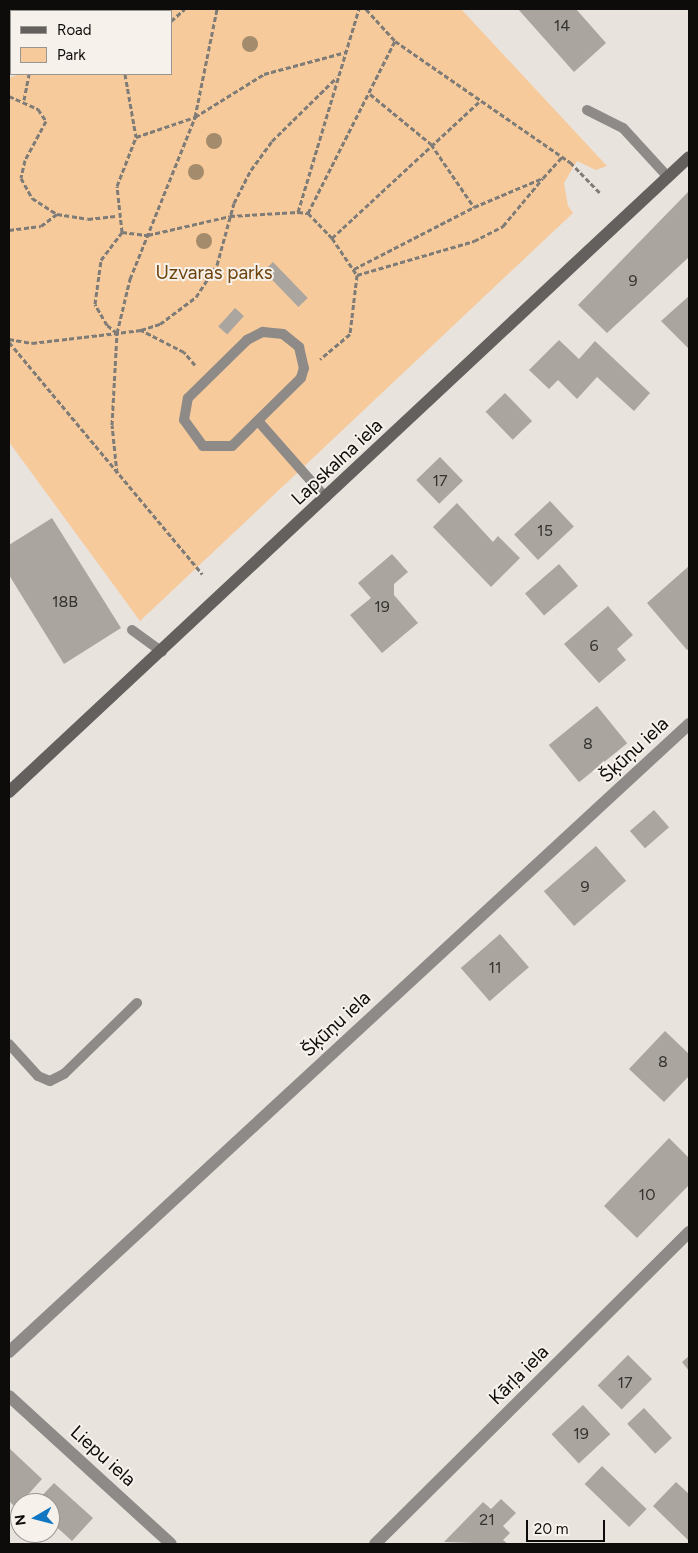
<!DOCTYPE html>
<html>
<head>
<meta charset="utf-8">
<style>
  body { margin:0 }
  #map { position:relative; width:698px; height:1553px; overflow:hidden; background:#e9e3de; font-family:Figtree,sans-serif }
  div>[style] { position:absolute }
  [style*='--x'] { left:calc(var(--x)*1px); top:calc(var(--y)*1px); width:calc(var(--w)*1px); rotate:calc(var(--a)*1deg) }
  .green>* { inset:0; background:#f6ca9b }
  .building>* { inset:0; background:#aaa59f; transform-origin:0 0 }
  .path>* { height:3px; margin-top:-1.5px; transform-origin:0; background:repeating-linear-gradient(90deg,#7f7c78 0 5px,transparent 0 7.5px) }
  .service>* { height:10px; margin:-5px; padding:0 5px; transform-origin:5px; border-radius:5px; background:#8d8a88 }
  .minor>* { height:12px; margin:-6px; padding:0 6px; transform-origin:6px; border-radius:6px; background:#8d8a88 }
  .secondary>* { height:12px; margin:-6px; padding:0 6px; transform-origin:6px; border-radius:6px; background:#63605d }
  .trees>* { width:16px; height:16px; margin:-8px; border-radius:50%; background:#a48b6b }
  span { translate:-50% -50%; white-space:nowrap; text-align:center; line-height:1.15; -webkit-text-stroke:4px #f6f1eb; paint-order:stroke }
  .number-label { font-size:16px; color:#34322f }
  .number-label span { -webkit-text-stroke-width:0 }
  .park-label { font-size:19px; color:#6c430d }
  .street-label { font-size:19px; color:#0d0c0a }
  .frame { position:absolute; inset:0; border:10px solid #0d0c0a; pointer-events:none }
  .legend { position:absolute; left:10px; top:10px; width:162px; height:65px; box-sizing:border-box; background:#f6f1eb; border:1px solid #999591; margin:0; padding:6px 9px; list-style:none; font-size:15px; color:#0d0c0a }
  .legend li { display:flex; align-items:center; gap:10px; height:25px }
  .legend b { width:25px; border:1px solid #999591 }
  .north { position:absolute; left:10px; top:1493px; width:50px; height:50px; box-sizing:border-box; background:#f6f1eb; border:1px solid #999591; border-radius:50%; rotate:262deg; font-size:14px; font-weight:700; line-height:20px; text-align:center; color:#0d0c0a }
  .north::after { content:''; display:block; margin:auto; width:18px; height:22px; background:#1277c3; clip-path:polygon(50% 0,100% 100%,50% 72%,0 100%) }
  .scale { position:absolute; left:526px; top:1520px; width:79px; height:22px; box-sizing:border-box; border:2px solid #0d0c0a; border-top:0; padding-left:6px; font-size:15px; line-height:18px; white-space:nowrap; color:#0d0c0a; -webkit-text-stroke:4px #f6f1eb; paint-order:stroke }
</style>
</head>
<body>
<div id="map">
  <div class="green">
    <i style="clip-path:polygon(60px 9px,461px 9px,607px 166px,596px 170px,577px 161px,564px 183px,568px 206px,573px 213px,140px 621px,9px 442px,9px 78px,20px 74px,171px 74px,171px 11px)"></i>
  </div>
  <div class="building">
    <i style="clip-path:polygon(518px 9px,576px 9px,606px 43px,574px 72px)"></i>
    <i style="clip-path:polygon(689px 191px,689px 257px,607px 333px,578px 305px)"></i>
    <i style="left:273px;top:262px;width:50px;height:13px;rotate:46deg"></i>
    <i style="clip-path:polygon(689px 296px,689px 349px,661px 321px)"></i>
    <i style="left:235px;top:308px;width:12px;height:25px;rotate:42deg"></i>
    <i style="clip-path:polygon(559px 340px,579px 359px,595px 341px,650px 393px,634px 411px,597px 377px,577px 399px,558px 380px,549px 389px,529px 370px)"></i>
    <i style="left:505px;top:393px;width:39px;height:27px;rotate:46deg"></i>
    <i style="left:440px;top:457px;width:33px;height:33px;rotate:46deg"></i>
    <i style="left:550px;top:501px;width:35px;height:49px;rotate:47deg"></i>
    <i style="clip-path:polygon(457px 503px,493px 542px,498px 536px,520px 558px,491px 587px,433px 527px)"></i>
    <i style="clip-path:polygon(52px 518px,121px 628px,64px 664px,9px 575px,9px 545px)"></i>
    <i style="clip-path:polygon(392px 554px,408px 572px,394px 584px,394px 595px,418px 623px,382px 653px,350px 615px,371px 598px,358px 583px)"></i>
    <i style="left:559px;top:564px;width:29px;height:45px;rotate:49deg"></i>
    <i style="clip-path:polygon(689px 566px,689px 648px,687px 650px,647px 603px)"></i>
    <i style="clip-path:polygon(608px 606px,633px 635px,617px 649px,626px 660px,599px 683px,564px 644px)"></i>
    <i style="left:597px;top:706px;width:48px;height:62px;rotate:51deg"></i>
    <i style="left:654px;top:810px;width:23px;height:32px;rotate:49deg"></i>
    <i style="left:596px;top:846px;width:46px;height:69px;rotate:49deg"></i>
    <i style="left:500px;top:934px;width:44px;height:52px;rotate:49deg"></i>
    <i style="clip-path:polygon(665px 1031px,689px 1054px,689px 1076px,664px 1102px,629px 1069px)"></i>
    <i style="clip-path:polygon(669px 1138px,689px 1158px,689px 1185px,637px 1238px,604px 1206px)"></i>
    <i style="left:628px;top:1355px;width:34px;height:43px;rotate:45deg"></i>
    <i style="clip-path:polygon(689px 1356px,689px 1371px,682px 1362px)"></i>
    <i style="left:583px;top:1405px;width:40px;height:43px;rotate:47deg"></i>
    <i style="left:644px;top:1408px;width:41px;height:23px;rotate:47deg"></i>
    <i style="clip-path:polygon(9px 1448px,42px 1479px,16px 1508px,9px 1501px)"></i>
    <i style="left:602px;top:1466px;width:62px;height:25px;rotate:44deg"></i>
    <i style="clip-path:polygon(676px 1482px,689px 1494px,689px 1541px,653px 1506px)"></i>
    <i style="clip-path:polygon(54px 1483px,93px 1518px,72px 1541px,50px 1521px,50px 1503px,35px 1503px)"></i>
    <i style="clip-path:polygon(501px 1499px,516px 1513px,503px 1526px,510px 1533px,503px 1540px,508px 1544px,444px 1542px,483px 1502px,491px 1509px)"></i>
  </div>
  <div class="path">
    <i style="--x:101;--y:9;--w:2;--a:63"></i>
    <i style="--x:366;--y:9;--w:43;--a:47.8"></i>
    <i style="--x:395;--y:41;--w:213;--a:34.7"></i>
    <i style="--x:570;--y:162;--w:45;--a:45.9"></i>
    <i style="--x:171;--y:21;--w:18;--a:-41"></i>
    <i style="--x:125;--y:74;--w:64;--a:80.1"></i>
    <i style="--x:370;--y:94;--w:79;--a:39.3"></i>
    <i style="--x:431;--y:144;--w:76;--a:55.7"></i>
    <i style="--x:9;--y:96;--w:32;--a:24"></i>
    <i style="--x:38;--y:109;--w:14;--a:56"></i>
    <i style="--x:46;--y:121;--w:44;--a:118.3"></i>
    <i style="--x:25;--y:160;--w:18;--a:103"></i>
    <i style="--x:21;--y:178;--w:23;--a:61"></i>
    <i style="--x:32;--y:198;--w:30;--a:33"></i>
    <i style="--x:57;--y:214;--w:31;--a:9"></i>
    <i style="--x:88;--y:219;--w:30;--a:-6"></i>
    <i style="--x:24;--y:100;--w:26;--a:-79"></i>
    <i style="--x:298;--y:212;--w:10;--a:6"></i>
    <i style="--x:308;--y:213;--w:35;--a:46"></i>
    <i style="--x:332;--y:238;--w:45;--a:56"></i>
    <i style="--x:357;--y:275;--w:59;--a:96.8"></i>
    <i style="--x:350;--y:334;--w:39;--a:140"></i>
    <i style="--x:308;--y:213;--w:193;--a:-63.2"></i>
    <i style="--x:9;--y:230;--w:32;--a:-7"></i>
    <i style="--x:41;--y:226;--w:20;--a:-37"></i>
    <i style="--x:122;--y:232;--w:46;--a:-96.2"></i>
    <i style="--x:117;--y:186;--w:53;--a:-68.8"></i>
    <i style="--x:136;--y:137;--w:62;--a:-18.7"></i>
    <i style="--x:195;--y:117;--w:81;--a:-31.9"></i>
    <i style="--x:264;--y:74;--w:85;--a:-15"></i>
    <i style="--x:332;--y:238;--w:200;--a:-42.8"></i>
    <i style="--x:354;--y:269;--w:135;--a:-27.3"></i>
    <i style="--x:474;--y:207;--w:75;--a:-22.8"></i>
    <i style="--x:543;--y:178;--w:28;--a:-48"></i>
    <i style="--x:357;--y:275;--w:122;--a:-16.2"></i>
    <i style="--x:474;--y:241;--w:33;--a:-27"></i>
    <i style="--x:503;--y:226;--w:62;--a:-50.2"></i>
    <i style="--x:141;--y:330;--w:20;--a:-18"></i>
    <i style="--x:160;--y:324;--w:45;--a:-36.9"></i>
    <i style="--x:196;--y:297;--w:38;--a:-57"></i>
    <i style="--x:217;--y:265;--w:64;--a:-74.7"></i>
    <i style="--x:234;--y:203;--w:37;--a:-63"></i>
    <i style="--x:251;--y:170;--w:36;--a:-54"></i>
    <i style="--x:272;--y:141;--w:90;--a:-44.5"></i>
    <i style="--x:9;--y:339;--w:23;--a:10"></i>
    <i style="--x:32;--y:343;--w:86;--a:-6.7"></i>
    <i style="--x:9;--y:342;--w:302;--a:50.2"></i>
    <i style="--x:195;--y:365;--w:17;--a:-130"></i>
    <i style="--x:184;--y:352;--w:48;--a:-152.9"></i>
    <i style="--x:141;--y:330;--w:24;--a:173"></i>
    <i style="--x:117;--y:333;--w:13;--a:-141"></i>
    <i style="--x:107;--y:325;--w:24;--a:-120"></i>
    <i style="--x:95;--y:304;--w:44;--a:-82.2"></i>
    <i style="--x:101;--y:260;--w:35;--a:-53"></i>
    <i style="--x:122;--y:232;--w:26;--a:7"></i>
    <i style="--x:148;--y:235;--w:84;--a:-13"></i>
    <i style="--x:230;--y:216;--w:68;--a:-3.4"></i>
    <i style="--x:298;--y:212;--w:212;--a:-73.3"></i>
    <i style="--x:117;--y:473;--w:48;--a:-95.9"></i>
    <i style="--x:112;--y:425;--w:92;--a:-86.9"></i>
    <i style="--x:117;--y:333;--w:56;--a:-76.5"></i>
    <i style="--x:130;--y:279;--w:175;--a:-68.1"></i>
    <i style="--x:195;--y:117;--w:110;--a:-78.5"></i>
  </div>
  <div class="service">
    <i style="--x:587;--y:110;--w:40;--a:26.6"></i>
    <i style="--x:623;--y:128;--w:64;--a:47.5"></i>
    <i style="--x:263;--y:332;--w:20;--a:6"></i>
    <i style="--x:283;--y:334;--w:21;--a:39"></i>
    <i style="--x:299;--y:347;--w:22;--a:77"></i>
    <i style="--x:304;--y:368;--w:10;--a:107"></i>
    <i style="--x:301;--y:378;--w:97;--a:135.4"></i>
    <i style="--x:232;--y:446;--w:29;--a:180"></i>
    <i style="--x:203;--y:446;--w:32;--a:-126"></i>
    <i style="--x:184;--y:420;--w:22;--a:-80"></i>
    <i style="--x:188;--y:398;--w:83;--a:-44.5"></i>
    <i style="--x:247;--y:340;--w:18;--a:-27"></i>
    <i style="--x:259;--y:422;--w:101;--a:48.6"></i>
    <i style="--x:132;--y:630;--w:37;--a:36"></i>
    <i style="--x:9;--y:1044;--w:43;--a:47.8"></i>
    <i style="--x:38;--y:1076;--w:13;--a:23"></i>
    <i style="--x:50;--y:1081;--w:16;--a:-27"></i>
    <i style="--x:64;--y:1074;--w:102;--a:-44.2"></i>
  </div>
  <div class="minor">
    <i style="--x:9;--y:1352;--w:926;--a:-42.72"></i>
    <i style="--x:9;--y:1396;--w:219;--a:42.4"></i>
    <i style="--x:375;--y:1544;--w:443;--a:-44.8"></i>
  </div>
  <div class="secondary">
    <i style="--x:9;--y:792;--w:930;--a:-43.04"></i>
  </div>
  <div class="trees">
    <i style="left:250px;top:44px"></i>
    <i style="left:214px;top:141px"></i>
    <i style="left:196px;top:172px"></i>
    <i style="left:204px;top:241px"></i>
  </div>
  <div class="number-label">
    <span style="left:562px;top:26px">14</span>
    <span style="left:633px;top:281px">9</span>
    <span style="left:440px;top:481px">17</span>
    <span style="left:545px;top:531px">15</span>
    <span style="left:65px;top:602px">18B</span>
    <span style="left:382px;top:607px">19</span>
    <span style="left:594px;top:646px">6</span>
    <span style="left:588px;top:744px">8</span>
    <span style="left:585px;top:887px">9</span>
    <span style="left:495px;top:968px">11</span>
    <span style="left:663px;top:1062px">8</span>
    <span style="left:647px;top:1195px">10</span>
    <span style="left:625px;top:1383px">17</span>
    <span style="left:581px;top:1434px">19</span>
    <span style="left:487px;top:1520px">21</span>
  </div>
  <div class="park-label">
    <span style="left:214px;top:273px">Uzvaras parks</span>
  </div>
  <div class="street-label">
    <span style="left:337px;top:462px;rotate:-43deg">Lapskalna iela</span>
    <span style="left:634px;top:750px;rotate:-43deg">Šķūņu iela</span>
    <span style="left:336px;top:1024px;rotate:-43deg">Šķūņu iela</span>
    <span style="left:519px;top:1375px;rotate:-45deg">Kārļa iela</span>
    <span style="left:103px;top:1456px;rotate:42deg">Liepu iela</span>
  </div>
  <div class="frame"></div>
  <ul class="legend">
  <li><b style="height:6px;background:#63605d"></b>Road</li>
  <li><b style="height:14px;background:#f6ca9b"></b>Park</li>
  </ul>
  <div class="north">N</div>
  <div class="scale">20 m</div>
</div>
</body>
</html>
